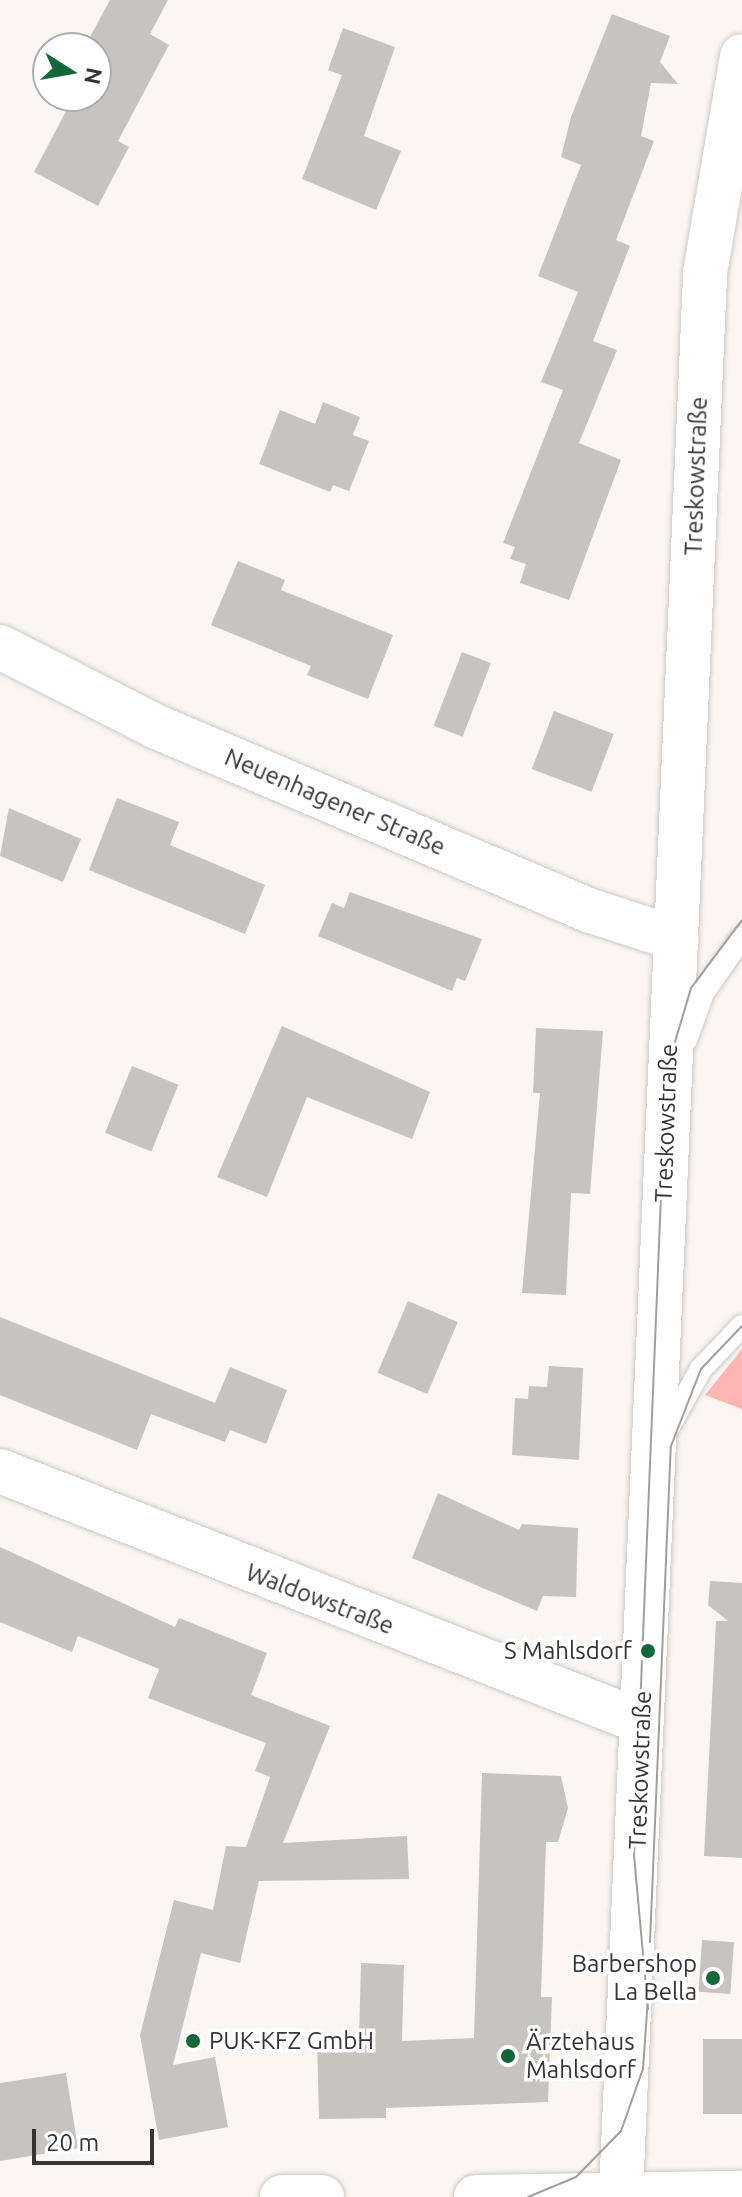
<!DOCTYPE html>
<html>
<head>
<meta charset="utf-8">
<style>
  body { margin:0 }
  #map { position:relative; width:742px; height:2197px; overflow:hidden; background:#fbf6f2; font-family:Ubuntu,sans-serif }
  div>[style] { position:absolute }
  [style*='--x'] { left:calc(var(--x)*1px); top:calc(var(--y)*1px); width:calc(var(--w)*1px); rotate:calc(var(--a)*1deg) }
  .green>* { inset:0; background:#fdb6b1 }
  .building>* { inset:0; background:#c7c3be; transform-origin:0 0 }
  .roads { filter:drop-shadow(0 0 2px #cec9c4) drop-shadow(0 0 2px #cec9c4) }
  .lane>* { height:22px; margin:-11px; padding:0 11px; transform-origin:11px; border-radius:11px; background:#fff }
  .street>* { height:44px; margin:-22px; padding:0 22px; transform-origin:22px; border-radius:22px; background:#fff }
  .secondary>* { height:44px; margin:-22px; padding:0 22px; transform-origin:22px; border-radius:22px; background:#fff }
  .tram>* { height:2px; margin:-1px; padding:0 1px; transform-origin:1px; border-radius:1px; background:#a29f9b }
  .dots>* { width:22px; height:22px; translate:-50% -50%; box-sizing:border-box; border:4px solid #fff; border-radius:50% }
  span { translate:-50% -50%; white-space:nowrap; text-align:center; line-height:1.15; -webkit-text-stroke:7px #fff; paint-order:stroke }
  .street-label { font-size:24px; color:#373533 }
  .poi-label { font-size:24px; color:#373533 }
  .right { translate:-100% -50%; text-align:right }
  .left { translate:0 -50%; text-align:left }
  .north { position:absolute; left:32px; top:32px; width:80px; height:80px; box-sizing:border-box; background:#fff; border:2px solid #afaead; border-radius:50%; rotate:101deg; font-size:22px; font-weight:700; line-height:32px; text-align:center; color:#373533 }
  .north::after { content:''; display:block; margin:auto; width:28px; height:36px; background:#126839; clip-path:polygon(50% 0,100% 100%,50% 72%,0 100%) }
  .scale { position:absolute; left:32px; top:2129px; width:122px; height:36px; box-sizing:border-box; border:4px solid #373533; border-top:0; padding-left:10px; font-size:24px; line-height:28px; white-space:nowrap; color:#373533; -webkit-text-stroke:6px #fff; paint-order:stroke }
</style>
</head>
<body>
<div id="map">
  <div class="green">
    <i style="clip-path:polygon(742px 1349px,742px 1409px,705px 1395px)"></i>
  </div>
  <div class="building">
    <i style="clip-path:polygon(110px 0,168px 0,150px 34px,169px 45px,118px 141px,129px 147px,98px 206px,34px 172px,74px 96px,96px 96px,100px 48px,84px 48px)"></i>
    <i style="clip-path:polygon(612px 14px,670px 36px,660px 62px,678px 84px,651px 83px,641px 136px,654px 141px,616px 240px,630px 246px,593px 341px,617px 350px,579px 443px,621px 460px,569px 600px,520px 583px,526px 564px,510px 559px,515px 547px,503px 543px,563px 390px,541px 382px,578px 292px,538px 276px,581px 165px,561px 157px,571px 117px)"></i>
    <i style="clip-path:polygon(343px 28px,395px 47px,364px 136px,401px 151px,376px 210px,302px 179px,342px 75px,328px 70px)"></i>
    <i style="clip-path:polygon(323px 402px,360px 417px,353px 435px,369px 441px,349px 491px,333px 485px,330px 492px,259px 464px,280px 410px,315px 424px)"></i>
    <i style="clip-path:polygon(238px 561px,285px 580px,281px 590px,393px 635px,368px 699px,307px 675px,311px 666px,211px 625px)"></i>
    <i style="left:462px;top:652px;width:31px;height:79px;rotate:21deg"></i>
    <i style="left:554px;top:711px;width:64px;height:62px;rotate:21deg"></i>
    <i style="clip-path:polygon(117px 798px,179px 822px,170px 845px,265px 885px,245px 934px,89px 870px)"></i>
    <i style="clip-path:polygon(9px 808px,81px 839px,63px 882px,0 856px)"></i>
    <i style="clip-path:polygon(350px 892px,482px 939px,465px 981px,457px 978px,452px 991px,318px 936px,332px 903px,344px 908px)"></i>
    <i style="clip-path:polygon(282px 1026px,430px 1092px,412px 1139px,307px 1097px,267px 1197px,217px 1177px)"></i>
    <i style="clip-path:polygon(536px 1028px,603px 1031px,590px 1194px,571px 1193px,566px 1295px,522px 1293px,540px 1093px,533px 1093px)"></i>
    <i style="left:132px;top:1066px;width:50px;height:72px;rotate:22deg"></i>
    <i style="left:408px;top:1301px;width:54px;height:78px;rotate:23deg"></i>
    <i style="clip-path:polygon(0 1317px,215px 1403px,230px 1367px,287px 1390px,266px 1444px,230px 1430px,225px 1442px,151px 1414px,137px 1450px,0 1395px)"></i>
    <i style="clip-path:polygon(549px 1366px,583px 1368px,579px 1460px,512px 1455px,515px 1398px,528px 1399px,529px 1386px,547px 1387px)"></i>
    <i style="clip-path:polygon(438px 1493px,519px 1530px,522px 1524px,578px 1528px,576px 1597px,543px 1596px,537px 1611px,412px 1558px)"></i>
    <i style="clip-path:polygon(0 1547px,175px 1627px,179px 1618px,267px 1653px,251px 1695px,330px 1726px,283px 1843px,407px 1836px,409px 1879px,259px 1881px,240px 1963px,201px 1953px,173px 2065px,215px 2057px,228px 2127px,159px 2140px,140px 2035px,174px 1900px,213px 1910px,226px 1846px,246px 1847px,270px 1777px,255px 1771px,266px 1743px,148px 1698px,159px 1669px,78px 1636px,72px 1652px,0 1622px)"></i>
    <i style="clip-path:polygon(710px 1581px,742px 1583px,742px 1858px,704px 1856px,716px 1621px,728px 1621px,708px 1605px)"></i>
    <i style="clip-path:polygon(482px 1773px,561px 1776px,568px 1808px,558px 1842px,546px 1842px,541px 1997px,552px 1997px,548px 2102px,386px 2108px,386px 2118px,319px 2119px,317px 2039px,359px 2039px,361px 1963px,404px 1965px,402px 2041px,474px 2038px)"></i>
    <i style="left:702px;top:1940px;width:32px;height:52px;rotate:4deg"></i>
    <i style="left:703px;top:2039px;width:39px;height:75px"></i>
    <i style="clip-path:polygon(66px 2073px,78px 2148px,0 2161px,0 2083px)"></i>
  </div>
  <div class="roads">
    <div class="lane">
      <i style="--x:686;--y:1040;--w:50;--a:-70.1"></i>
      <i style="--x:703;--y:993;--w:68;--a:-55.1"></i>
      <i style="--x:663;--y:1437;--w:78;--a:-60.8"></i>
      <i style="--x:701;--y:1369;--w:59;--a:-46.4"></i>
    </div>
    <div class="street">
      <i style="--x:0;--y:647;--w:176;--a:27"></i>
      <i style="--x:157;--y:727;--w:471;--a:23"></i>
      <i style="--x:591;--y:911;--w:90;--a:18"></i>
      <i style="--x:0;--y:1471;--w:689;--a:21.35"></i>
      <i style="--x:621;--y:2193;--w:1922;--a:-87.49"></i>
      <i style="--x:705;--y:273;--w:220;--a:-80.3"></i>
    </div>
    <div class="secondary">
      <i style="--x:282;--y:2197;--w:40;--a:0"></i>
      <i style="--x:476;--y:2197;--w:266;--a:-0.9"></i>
    </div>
  </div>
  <div class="tram">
    <i style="--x:650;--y:1942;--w:496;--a:-87.6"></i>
    <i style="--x:671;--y:1446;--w:83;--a:-68.7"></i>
    <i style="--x:701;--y:1369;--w:59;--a:-46.4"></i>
    <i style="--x:648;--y:2009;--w:154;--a:-95.2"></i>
    <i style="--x:634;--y:1856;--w:785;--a:-87.66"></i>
    <i style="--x:666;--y:1072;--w:88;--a:-73.4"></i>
    <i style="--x:691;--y:988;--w:85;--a:-53.1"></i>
    <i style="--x:528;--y:2197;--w:52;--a:-22.6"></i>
    <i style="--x:576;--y:2177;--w:64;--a:-45.6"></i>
    <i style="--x:621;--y:2131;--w:66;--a:-70.5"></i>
    <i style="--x:643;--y:2069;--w:71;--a:-86"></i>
  </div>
  <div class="dots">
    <i style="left:648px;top:1651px;background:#126839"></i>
    <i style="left:713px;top:1978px;background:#126839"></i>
    <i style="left:193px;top:2041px;background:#126839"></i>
    <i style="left:508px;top:2056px;background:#126839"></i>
  </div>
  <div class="street-label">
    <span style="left:696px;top:476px;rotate:-88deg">Treskowstraße</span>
    <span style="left:335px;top:802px;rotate:23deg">Neuenhagener Straße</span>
    <span style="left:666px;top:1123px;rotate:-88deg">Treskowstraße</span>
    <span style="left:320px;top:1599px;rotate:21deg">Waldowstraße</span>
    <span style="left:640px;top:1770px;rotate:-88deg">Treskowstraße</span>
  </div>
  <div class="poi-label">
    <span class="right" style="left:632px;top:1651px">S Mahlsdorf</span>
    <span class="right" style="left:697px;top:1978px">Barbershop<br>La Bella</span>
    <span class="left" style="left:209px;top:2041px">PUK-KFZ GmbH</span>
    <span class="left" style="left:526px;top:2056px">Ärztehaus<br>Mahlsdorf</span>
  </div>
  <div class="north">N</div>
  <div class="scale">20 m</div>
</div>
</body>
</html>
